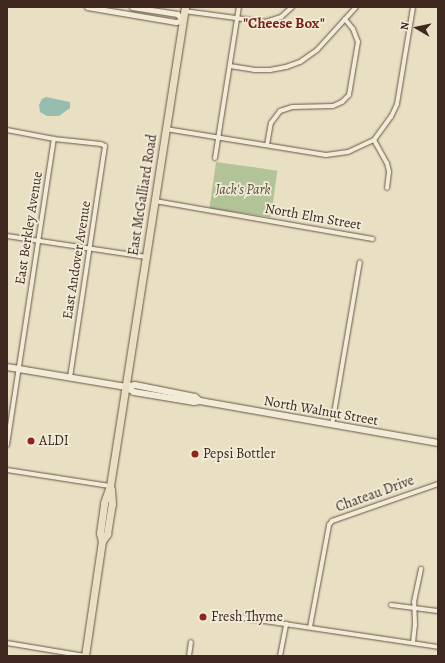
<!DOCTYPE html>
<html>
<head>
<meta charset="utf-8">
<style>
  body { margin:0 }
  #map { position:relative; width:445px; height:663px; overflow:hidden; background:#e9e0c3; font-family:Alegreya,serif }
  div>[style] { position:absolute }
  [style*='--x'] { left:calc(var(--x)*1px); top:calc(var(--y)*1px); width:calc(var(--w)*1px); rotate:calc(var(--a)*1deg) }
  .green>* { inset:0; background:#b2c397; transform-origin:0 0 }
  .water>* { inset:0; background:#97bdb1 }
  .roads { filter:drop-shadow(0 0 1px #695547) drop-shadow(0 0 1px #695547) }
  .minor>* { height:4px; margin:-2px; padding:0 2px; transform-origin:2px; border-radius:2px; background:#f1ebd8 }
  .tertiary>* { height:5px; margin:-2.5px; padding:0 2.5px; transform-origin:2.5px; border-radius:2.5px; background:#f1ebd8 }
  .secondary>* { height:6px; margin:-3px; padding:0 3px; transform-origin:3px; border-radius:3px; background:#f1ebd8 }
  .primary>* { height:7px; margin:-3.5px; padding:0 3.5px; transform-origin:3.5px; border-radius:3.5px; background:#e9e0c3 }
  .dots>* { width:11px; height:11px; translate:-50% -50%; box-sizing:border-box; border:2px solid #f1ebd8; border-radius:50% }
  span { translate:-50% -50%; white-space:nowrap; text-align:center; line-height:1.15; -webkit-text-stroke:3.5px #f1ebd8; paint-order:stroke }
  .park-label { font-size:14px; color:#5b4e3c; font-style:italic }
  .street-label { font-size:14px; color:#3e271e }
  .poi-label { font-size:14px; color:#3e271e }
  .left { translate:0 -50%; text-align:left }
  .neighbourhood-label { font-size:15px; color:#7a1f14; font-weight:700 }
  .frame { position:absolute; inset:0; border:8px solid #3e271e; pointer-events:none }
  .north { position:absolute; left:397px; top:8px; width:40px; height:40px; -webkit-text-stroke:3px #f1ebd8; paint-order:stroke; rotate:279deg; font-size:11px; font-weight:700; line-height:16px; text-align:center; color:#3e271e }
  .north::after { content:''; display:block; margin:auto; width:14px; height:18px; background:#3e271e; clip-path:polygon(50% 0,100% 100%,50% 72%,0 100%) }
</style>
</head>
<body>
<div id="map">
  <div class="green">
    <i style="left:216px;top:162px;width:62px;height:47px;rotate:8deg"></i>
  </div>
  <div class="water">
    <i style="clip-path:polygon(46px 97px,70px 102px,70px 108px,59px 116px,47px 116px,40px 112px,39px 105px,42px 99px)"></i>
  </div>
  <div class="roads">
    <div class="minor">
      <i style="--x:184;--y:11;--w:82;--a:7.7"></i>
      <i style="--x:265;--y:22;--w:17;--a:-17"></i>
      <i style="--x:281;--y:17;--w:15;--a:-42"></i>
      <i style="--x:230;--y:66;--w:24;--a:9"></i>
      <i style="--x:254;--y:70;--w:16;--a:0"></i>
      <i style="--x:270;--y:70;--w:16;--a:-11"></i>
      <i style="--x:286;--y:67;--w:15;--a:-20"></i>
      <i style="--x:300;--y:62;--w:21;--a:-35"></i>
      <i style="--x:317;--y:50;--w:58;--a:-47.8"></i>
      <i style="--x:166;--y:129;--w:162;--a:9.2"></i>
      <i style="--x:326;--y:155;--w:22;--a:-8"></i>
      <i style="--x:348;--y:152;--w:29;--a:-25"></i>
      <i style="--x:374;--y:140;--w:29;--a:-54"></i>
      <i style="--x:391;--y:117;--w:14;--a:-65"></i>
      <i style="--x:397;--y:104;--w:98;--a:-80.6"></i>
      <i style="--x:7;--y:130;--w:48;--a:10.8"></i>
      <i style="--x:54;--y:139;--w:47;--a:6.1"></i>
      <i style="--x:101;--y:144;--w:4;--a:27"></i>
      <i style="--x:105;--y:146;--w:234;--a:98.6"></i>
      <i style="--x:374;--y:140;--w:26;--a:61"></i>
      <i style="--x:387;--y:163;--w:9;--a:77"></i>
      <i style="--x:389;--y:172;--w:16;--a:97"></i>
      <i style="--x:267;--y:145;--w:22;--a:-80"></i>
      <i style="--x:271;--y:123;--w:15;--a:-53"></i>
      <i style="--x:280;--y:111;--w:13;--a:-18"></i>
      <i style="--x:292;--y:107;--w:41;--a:-1.4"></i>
      <i style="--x:333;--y:106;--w:10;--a:-24"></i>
      <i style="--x:342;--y:102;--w:10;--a:-45"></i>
      <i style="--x:349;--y:95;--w:54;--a:-80.4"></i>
      <i style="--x:358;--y:42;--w:14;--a:-111"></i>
      <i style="--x:353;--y:29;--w:13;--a:-129"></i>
      <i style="--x:215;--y:158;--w:153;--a:-81"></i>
      <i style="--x:155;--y:201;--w:221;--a:9.9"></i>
      <i style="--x:7;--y:236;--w:141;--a:8.6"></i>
      <i style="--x:332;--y:425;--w:165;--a:-80.3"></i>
      <i style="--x:7;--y:445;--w:310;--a:-81.3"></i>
      <i style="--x:7;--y:470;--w:104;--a:8.8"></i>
      <i style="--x:391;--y:605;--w:47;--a:7.3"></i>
      <i style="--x:231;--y:616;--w:209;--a:8.5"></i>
      <i style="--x:310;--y:627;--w:104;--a:-79.4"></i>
      <i style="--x:329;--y:525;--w:5;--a:-53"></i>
      <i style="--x:332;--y:521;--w:112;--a:-19.2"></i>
      <i style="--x:7;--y:643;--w:79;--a:9.5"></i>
      <i style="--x:413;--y:643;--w:18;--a:-84"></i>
      <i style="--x:415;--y:625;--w:23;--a:-92"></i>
      <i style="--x:414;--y:602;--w:34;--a:-78"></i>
      <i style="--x:189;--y:656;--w:14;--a:-82"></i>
      <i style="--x:280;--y:656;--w:33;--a:-79"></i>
    </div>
    <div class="tertiary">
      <i style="--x:87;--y:7;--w:90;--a:9.6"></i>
      <i style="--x:176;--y:22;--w:7;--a:-16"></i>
      <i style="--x:132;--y:7;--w:46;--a:8.8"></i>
      <i style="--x:177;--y:14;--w:8;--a:45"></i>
    </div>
    <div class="secondary">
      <i style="--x:7;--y:367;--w:121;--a:9.5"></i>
      <i style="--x:126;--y:387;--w:9;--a:32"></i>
      <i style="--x:134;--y:392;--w:61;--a:9.5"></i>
      <i style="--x:194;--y:402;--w:6;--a:-9"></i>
      <i style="--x:200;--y:401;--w:242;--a:10"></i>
      <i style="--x:126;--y:387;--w:9;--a:-13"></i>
      <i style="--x:135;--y:385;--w:61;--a:11.3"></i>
      <i style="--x:195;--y:397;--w:6;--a:39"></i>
    </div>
    <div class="primary">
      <i style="--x:102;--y:541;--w:9;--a:-54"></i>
      <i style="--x:107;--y:534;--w:30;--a:-81"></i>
      <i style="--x:112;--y:504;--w:15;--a:-94"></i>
      <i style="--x:85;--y:656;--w:116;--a:-81.6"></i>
      <i style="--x:102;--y:541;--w:8;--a:-104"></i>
      <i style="--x:100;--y:533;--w:30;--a:-82"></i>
      <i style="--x:104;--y:503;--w:18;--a:-71"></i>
      <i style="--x:110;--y:486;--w:485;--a:-81.1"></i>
    </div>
  </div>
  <div class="dots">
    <i style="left:31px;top:441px;background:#8f2418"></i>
    <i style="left:195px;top:454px;background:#8f2418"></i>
    <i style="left:203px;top:617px;background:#8f2418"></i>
  </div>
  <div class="park-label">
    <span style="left:243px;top:190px">Jack's Park</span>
  </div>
  <div class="street-label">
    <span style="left:143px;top:195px;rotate:-81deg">East McGalliard Road</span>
    <span style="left:313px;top:217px;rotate:10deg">North Elm Street</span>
    <span style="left:29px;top:228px;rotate:-81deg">East Berkley Avenue</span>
    <span style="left:77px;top:260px;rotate:-81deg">East Andover Avenue</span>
    <span style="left:321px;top:411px;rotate:10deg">North Walnut Street</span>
    <span style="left:375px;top:494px;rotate:-20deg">Chateau Drive</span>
  </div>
  <div class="poi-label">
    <span class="left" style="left:39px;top:441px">ALDI</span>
    <span class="left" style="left:203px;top:454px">Pepsi Bottler</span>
    <span class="left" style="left:211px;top:617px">Fresh Thyme</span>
  </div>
  <div class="neighbourhood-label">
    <span style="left:284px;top:24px">"Cheese Box"</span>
  </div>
  <div class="frame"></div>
  <div class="north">N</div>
</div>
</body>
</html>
